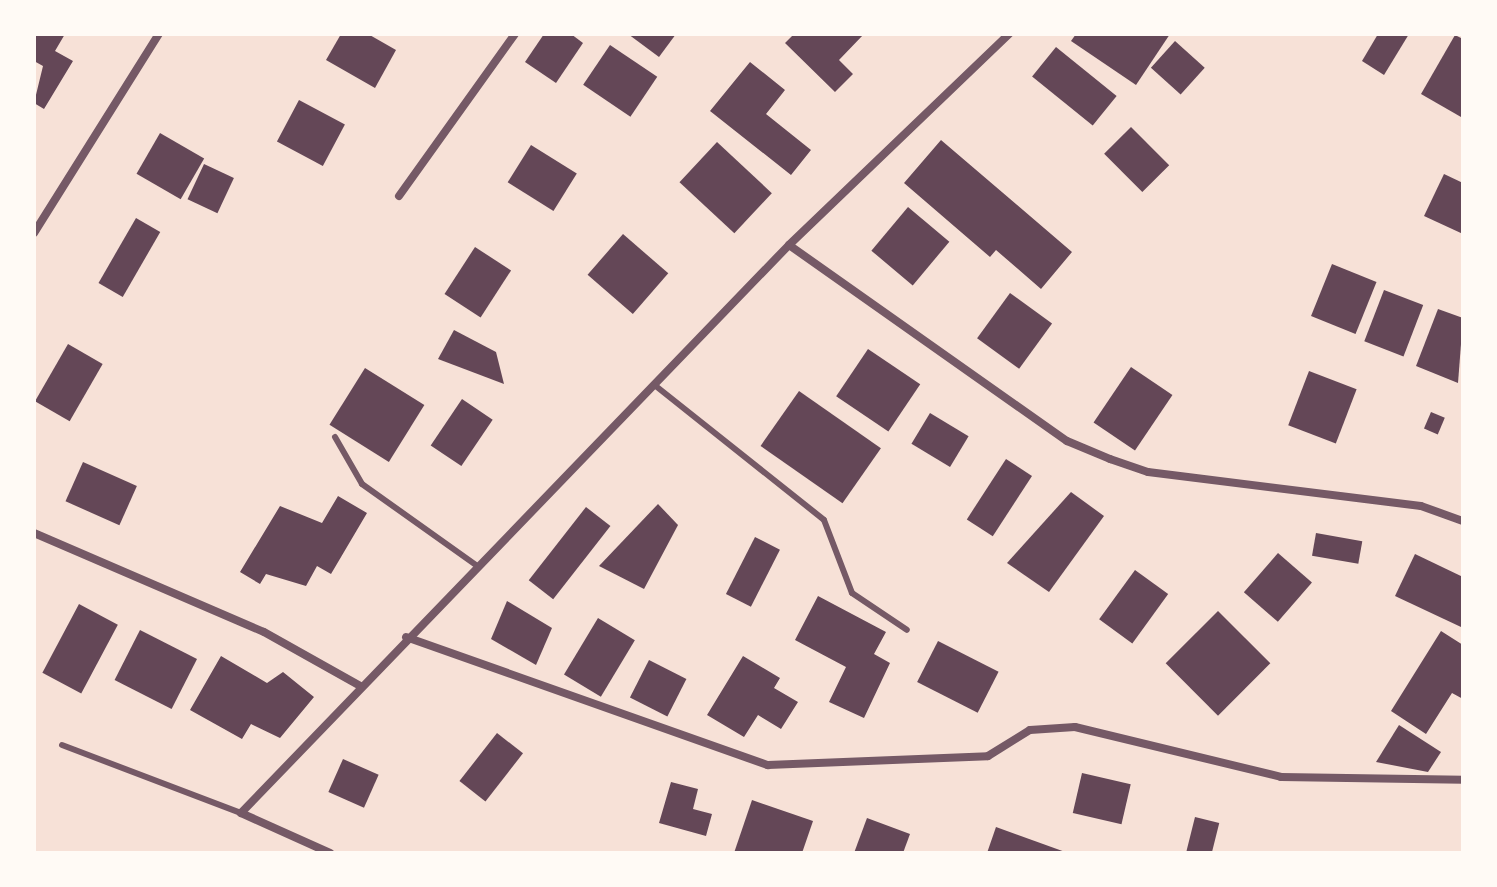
<!DOCTYPE html>
<html>
<head>
<meta charset="utf-8">
<style>
  body { margin:0 }
  #map { position:relative; width:1497px; height:887px; overflow:hidden; background:#f7e1d7; font-family:"Roboto Condensed",sans-serif }
  div>[style] { position:absolute }
  [style*='--x'] { left:calc(var(--x)*1px); top:calc(var(--y)*1px); width:calc(var(--w)*1px); rotate:calc(var(--a)*1deg) }
  .building>* { inset:0; background:#644757; transform-origin:0 0 }
  .service>* { height:6px; margin:-3px; padding:0 3px; transform-origin:3px; border-radius:3px; background:#755966 }
  .minor>* { height:8px; margin:-4px; padding:0 4px; transform-origin:4px; border-radius:4px; background:#755966 }
  span { translate:-50% -50%; white-space:nowrap; text-align:center; line-height:1.15; -webkit-text-stroke:7px #fffaf5; paint-order:stroke }
  .frame { position:absolute; inset:0; border:36px solid #fffaf5; pointer-events:none }
</style>
</head>
<body>
<div id="map">
  <div class="building">
    <i style="clip-path:polygon(34px 34px,65px 34px,55px 51px,73px 61px,44px 109px,34px 103px,43px 66px,34px 61px)"></i>
    <i style="clip-path:polygon(341px 34px,368px 34px,396px 50px,375px 88px,326px 60px)"></i>
    <i style="clip-path:polygon(544px 34px,571px 34px,583px 43px,556px 83px,525px 62px)"></i>
    <i style="clip-path:polygon(628px 34px,676px 34px,659px 57px)"></i>
    <i style="clip-path:polygon(794px 34px,864px 34px,839px 60px,853px 74px,835px 92px,785px 43px)"></i>
    <i style="clip-path:polygon(1076px 34px,1170px 34px,1136px 85px,1071px 41px)"></i>
    <i style="clip-path:polygon(1378px 34px,1409px 34px,1384px 75px,1362px 61px)"></i>
    <i style="clip-path:polygon(1455px 35px,1463px 39px,1461px 117px,1421px 94px)"></i>
    <i style="left:1175px;top:41px;width:40px;height:36px;rotate:42deg"></i>
    <i style="left:610px;top:45px;width:57px;height:48px;rotate:34deg"></i>
    <i style="left:1056px;top:47px;width:78px;height:38px;rotate:39deg"></i>
    <i style="clip-path:polygon(750px 62px,785px 90px,766px 114px,811px 150px,791px 175px,710px 111px)"></i>
    <i style="left:299px;top:100px;width:52px;height:47px;rotate:28deg"></i>
    <i style="left:1131px;top:127px;width:54px;height:38px;rotate:45deg"></i>
    <i style="left:160px;top:133px;width:51px;height:47px;rotate:30deg"></i>
    <i style="clip-path:polygon(941px 140px,1072px 252px,1041px 289px,996px 250px,990px 257px,904px 183px)"></i>
    <i style="left:717px;top:142px;width:75px;height:55px;rotate:43deg"></i>
    <i style="left:531px;top:145px;width:54px;height:44px;rotate:32deg"></i>
    <i style="left:204px;top:164px;width:33px;height:39px;rotate:25deg"></i>
    <i style="clip-path:polygon(1444px 174px,1463px 183px,1463px 234px,1424px 216px)"></i>
    <i style="left:908px;top:207px;width:54px;height:57px;rotate:40deg"></i>
    <i style="left:136px;top:218px;width:28px;height:75px;rotate:30deg"></i>
    <i style="left:623px;top:234px;width:60px;height:54px;rotate:41deg"></i>
    <i style="left:475px;top:247px;width:43px;height:56px;rotate:33deg"></i>
    <i style="left:1332px;top:264px;width:48px;height:56px;rotate:22deg"></i>
    <i style="left:1384px;top:290px;width:42px;height:55px;rotate:21deg"></i>
    <i style="left:1010px;top:293px;width:52px;height:56px;rotate:36deg"></i>
    <i style="clip-path:polygon(1438px 309px,1463px 318px,1458px 383px,1416px 366px)"></i>
    <i style="clip-path:polygon(454px 330px,496px 352px,504px 384px,438px 359px)"></i>
    <i style="left:68px;top:344px;width:40px;height:66px;rotate:30deg"></i>
    <i style="left:868px;top:349px;width:63px;height:57px;rotate:34deg"></i>
    <i style="left:1131px;top:367px;width:50px;height:67px;rotate:34deg"></i>
    <i style="left:365px;top:368px;width:70px;height:67px;rotate:32deg"></i>
    <i style="left:1309px;top:371px;width:51px;height:58px;rotate:21deg"></i>
    <i style="left:799px;top:391px;width:100px;height:67px;rotate:35deg"></i>
    <i style="left:462px;top:399px;width:37px;height:56px;rotate:34deg"></i>
    <i style="left:1431px;top:412px;width:15px;height:18px;rotate:23deg"></i>
    <i style="left:930px;top:413px;width:45px;height:36px;rotate:31deg"></i>
    <i style="left:1006px;top:459px;width:31px;height:72px;rotate:33deg"></i>
    <i style="left:83px;top:462px;width:59px;height:43px;rotate:24deg"></i>
    <i style="clip-path:polygon(1071px 492px,1104px 516px,1049px 592px,1007px 563px)"></i>
    <i style="clip-path:polygon(338px 496px,367px 513px,331px 574px,317px 566px,306px 586px,266px 574px,260px 584px,240px 572px,280px 506px,322px 523px)"></i>
    <i style="clip-path:polygon(658px 504px,678px 525px,644px 589px,599px 566px)"></i>
    <i style="left:586px;top:507px;width:31px;height:93px;rotate:38deg"></i>
    <i style="left:1316px;top:533px;width:47px;height:23px;rotate:10deg"></i>
    <i style="left:755px;top:537px;width:28px;height:64px;rotate:27deg"></i>
    <i style="left:1278px;top:553px;width:45px;height:52px;rotate:41deg"></i>
    <i style="clip-path:polygon(1415px 554px,1463px 577px,1461px 627px,1395px 596px)"></i>
    <i style="left:1135px;top:570px;width:41px;height:61px;rotate:36deg"></i>
    <i style="clip-path:polygon(818px 596px,886px 632px,874px 654px,890px 663px,864px 718px,829px 702px,846px 667px,795px 640px)"></i>
    <i style="clip-path:polygon(507px 601px,552px 628px,536px 665px,491px 639px)"></i>
    <i style="left:79px;top:604px;width:44px;height:78px;rotate:28deg"></i>
    <i style="left:1218px;top:611px;width:74px;height:74px;rotate:45deg"></i>
    <i style="left:598px;top:618px;width:43px;height:66px;rotate:31deg"></i>
    <i style="left:140px;top:630px;width:64px;height:56px;rotate:27deg"></i>
    <i style="clip-path:polygon(1441px 631px,1463px 645px,1463px 699px,1452px 693px,1426px 734px,1391px 711px)"></i>
    <i style="left:938px;top:641px;width:68px;height:46px;rotate:27deg"></i>
    <i style="clip-path:polygon(221px 656px,267px 683px,283px 672px,314px 697px,280px 738px,251px 724px,242px 739px,190px 710px)"></i>
    <i style="clip-path:polygon(743px 656px,780px 678px,774px 688px,798px 702px,781px 729px,758px 715px,744px 737px,707px 715px)"></i>
    <i style="left:649px;top:660px;width:42px;height:42px;rotate:27deg"></i>
    <i style="clip-path:polygon(1399px 725px,1441px 752px,1428px 772px,1376px 762px)"></i>
    <i style="left:497px;top:733px;width:33px;height:61px;rotate:38deg"></i>
    <i style="left:343px;top:759px;width:39px;height:36px;rotate:24deg"></i>
    <i style="left:1082px;top:773px;width:50px;height:41px;rotate:13deg"></i>
    <i style="clip-path:polygon(671px 782px,698px 789px,693px 809px,712px 814px,706px 836px,659px 823px)"></i>
    <i style="clip-path:polygon(752px 800px,813px 821px,802px 853px,734px 853px)"></i>
    <i style="left:1195px;top:817px;width:25px;height:35px;rotate:14deg"></i>
    <i style="clip-path:polygon(867px 818px,910px 834px,903px 853px,854px 853px)"></i>
    <i style="clip-path:polygon(996px 827px,1068px 853px,987px 853px)"></i>
  </div>
  <div class="service">
    <i style="--x:657;--y:387;--w:213;--a:38.5"></i>
    <i style="--x:824;--y:520;--w:78;--a:69"></i>
    <i style="--x:852;--y:593;--w:66;--a:33.9"></i>
    <i style="--x:335;--y:437;--w:54;--a:60.1"></i>
    <i style="--x:362;--y:484;--w:143;--a:35.4"></i>
    <i style="--x:62;--y:745;--w:191;--a:20.8"></i>
  </div>
  <div class="minor">
    <i style="--x:399;--y:196;--w:199;--a:-54.4"></i>
    <i style="--x:34;--y:233;--w:235;--a:-57.9"></i>
    <i style="--x:789;--y:245;--w:340;--a:35.2"></i>
    <i style="--x:1067;--y:441;--w:47;--a:22.7"></i>
    <i style="--x:1110;--y:459;--w:40;--a:18.9"></i>
    <i style="--x:1148;--y:472;--w:275;--a:7.1"></i>
    <i style="--x:1421;--y:506;--w:45;--a:19.7"></i>
    <i style="--x:34;--y:533;--w:250;--a:23.3"></i>
    <i style="--x:264;--y:632;--w:112;--a:29.3"></i>
    <i style="--x:406;--y:637;--w:384;--a:19.5"></i>
    <i style="--x:768;--y:765;--w:220;--a:-2.3"></i>
    <i style="--x:988;--y:756;--w:49;--a:-31.8"></i>
    <i style="--x:1030;--y:730;--w:45;--a:-3.8"></i>
    <i style="--x:1075;--y:727;--w:212;--a:13.6"></i>
    <i style="--x:1281;--y:777;--w:182;--a:0.9"></i>
    <i style="--x:330;--y:853;--w:98;--a:-155.8"></i>
    <i style="--x:241;--y:813;--w:789;--a:-46.03"></i>
    <i style="--x:789;--y:245;--w:305;--a:-43.8"></i>
  </div>
  <div class="frame"></div>
</div>
</body>
</html>
